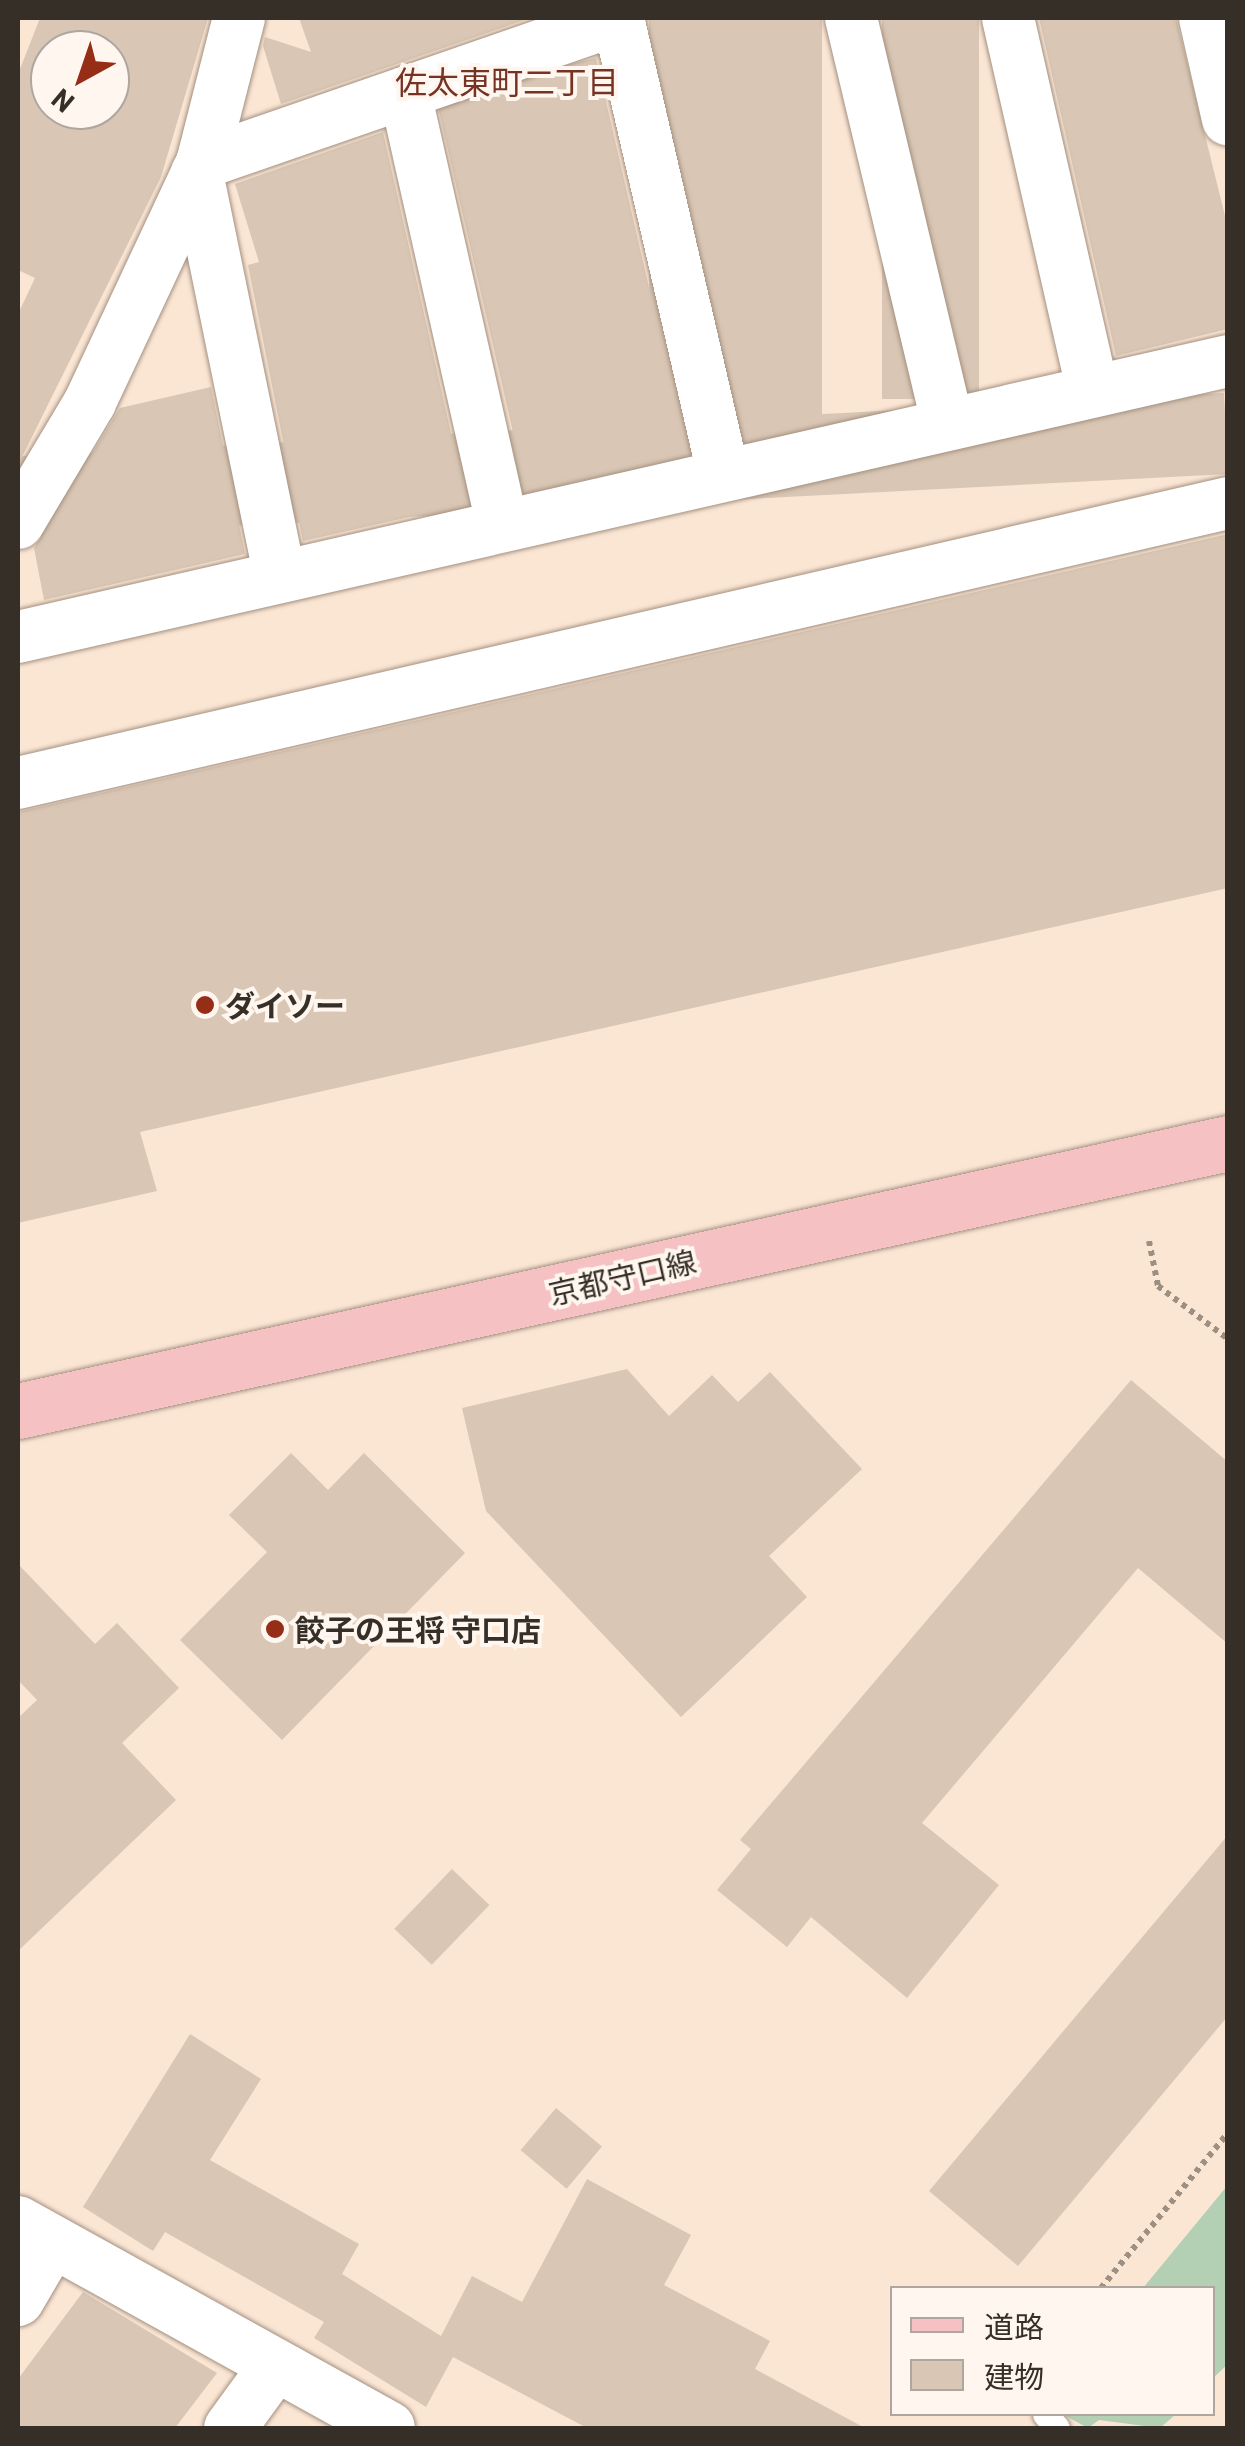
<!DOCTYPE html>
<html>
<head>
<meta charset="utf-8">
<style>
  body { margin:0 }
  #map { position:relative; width:1245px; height:2446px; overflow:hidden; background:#fbe6d4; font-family:Barlow,"Noto Sans JP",sans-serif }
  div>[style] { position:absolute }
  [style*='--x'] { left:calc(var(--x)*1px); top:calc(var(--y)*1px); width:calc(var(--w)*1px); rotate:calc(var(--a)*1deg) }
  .green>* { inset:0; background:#b3cfb4 }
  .building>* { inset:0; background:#d9c6b4; transform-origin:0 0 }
  .path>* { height:6px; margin-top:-3px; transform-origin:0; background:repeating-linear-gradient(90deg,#9d8f82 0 5px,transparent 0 10px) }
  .roads { filter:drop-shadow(0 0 2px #a39080) drop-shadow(0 0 2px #a39080) }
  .service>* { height:25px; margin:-12.5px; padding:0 12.5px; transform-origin:12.5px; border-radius:12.5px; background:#fff }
  .minor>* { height:52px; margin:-26px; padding:0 26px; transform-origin:26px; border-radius:26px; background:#fff }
  .primary>* { height:55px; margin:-27.5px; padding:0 27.5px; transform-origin:27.5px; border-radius:27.5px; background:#f5c1c2 }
  .dots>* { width:28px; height:28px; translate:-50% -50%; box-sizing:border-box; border:5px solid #fef6ef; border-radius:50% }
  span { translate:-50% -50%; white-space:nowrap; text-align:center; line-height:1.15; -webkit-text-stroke:8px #fef6ef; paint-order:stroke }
  .poi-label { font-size:30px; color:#362f28; font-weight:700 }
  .left { translate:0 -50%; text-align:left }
  .street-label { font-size:30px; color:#362f28 }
  .neighbourhood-label { font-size:32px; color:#763223 }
  .frame { position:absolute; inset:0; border:20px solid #362f28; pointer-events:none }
  .legend { position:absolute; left:890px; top:2286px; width:325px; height:130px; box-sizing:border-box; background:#fef6ef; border:2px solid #aea69f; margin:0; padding:12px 18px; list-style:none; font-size:30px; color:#362f28 }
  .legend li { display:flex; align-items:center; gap:20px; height:50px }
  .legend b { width:50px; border:2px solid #aea69f }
  .north { position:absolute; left:30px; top:30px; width:100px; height:100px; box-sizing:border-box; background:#fef6ef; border:2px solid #aea69f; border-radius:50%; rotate:220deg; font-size:28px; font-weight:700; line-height:40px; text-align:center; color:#362f28 }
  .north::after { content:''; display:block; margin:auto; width:35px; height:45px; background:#952d17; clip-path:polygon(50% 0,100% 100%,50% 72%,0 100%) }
</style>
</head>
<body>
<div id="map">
  <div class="green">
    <i style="clip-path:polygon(1227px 2186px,1227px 2365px,1213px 2378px,1212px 2288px,1143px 2288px)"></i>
    <i style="clip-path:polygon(1062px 2414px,1176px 2414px,1160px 2428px,1099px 2420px,1088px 2428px)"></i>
  </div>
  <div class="building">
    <i style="clip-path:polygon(evenodd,40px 18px,208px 18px,161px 177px,18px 465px,18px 314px,35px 278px,18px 270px,18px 74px,40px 18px,50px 50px,110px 50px,110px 110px,50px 110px,50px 50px)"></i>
    <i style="clip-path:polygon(299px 18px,530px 18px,281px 104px,263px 46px,265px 37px,311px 52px)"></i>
    <i style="left:649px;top:18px;width:173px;height:433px"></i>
    <i style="left:882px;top:18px;width:97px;height:381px"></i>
    <i style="clip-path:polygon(1039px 18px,1176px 18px,1228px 228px,1228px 329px,1116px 356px)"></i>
    <i style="left:596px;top:58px;width:406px;height:165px;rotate:77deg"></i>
    <i style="clip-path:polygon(383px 132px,467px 504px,303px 541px,248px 265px,259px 262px,235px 184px)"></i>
    <i style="clip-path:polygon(211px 387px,245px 554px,44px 600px,34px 548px,120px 408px)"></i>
    <i style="left:1224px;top:393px;width:81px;height:1237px;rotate:87deg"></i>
    <i style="clip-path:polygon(1228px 534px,1228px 888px,140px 1132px,157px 1191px,18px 1223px,18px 812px)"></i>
    <i style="clip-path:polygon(627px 1369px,669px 1416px,712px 1375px,738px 1402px,770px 1372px,862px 1469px,769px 1556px,807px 1597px,681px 1717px,486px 1511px,462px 1408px)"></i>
    <i style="clip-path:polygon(1131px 1380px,1228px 1462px,1228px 1644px,1138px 1568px,922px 1823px,999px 1885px,907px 1998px,811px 1917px,787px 1947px,717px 1890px,751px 1849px,740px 1840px)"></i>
    <i style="clip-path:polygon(291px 1453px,328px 1490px,364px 1453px,465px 1553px,282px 1740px,180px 1640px,267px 1552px,229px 1515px)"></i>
    <i style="clip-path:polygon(18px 1564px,95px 1644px,117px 1623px,179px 1688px,122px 1743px,176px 1800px,18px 1951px,18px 1718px,37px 1700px,18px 1680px)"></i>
    <i style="clip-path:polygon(1228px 1835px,1228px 2016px,1018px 2266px,929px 2191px)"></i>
    <i style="left:452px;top:1869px;width:52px;height:83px;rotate:44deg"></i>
    <i style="clip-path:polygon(190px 2034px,261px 2079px,210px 2160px,359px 2244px,342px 2274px,441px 2336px,472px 2276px,522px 2302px,587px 2179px,691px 2235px,664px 2285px,770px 2341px,755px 2369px,865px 2428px,587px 2428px,453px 2357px,426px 2407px,314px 2338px,324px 2322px,165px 2232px,153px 2251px,83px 2207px)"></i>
    <i style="left:556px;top:2108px;width:60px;height:55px;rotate:40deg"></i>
    <i style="clip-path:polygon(83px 2292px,217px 2373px,175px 2428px,18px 2428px,18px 2379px)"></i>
  </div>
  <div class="path">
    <i style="--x:1149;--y:1241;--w:46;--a:78.7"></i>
    <i style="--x:1158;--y:1286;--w:88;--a:37.1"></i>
    <i style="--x:1101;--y:2288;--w:200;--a:-50.7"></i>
  </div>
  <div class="roads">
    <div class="service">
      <i style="--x:1045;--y:2414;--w:18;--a:49"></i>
    </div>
    <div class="minor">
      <i style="--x:618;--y:18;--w:466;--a:77"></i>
      <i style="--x:851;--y:18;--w:413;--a:76.6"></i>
      <i style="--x:1008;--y:18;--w:378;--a:77.2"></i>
      <i style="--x:1205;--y:18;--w:104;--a:77.2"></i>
      <i style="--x:405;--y:93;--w:442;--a:77.3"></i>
      <i style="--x:202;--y:163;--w:442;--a:-19.1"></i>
      <i style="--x:197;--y:173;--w:411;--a:78.4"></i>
      <i style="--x:18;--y:523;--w:141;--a:-59.2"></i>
      <i style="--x:90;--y:402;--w:264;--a:-64.9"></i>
      <i style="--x:202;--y:163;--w:150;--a:-75.7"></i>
      <i style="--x:18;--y:637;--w:1241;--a:-12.85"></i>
      <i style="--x:18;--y:783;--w:1242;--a:-13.03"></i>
      <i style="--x:18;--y:2222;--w:424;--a:29"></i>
      <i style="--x:18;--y:2300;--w:67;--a:-59.6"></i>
      <i style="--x:230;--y:2428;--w:73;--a:-53.9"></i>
    </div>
    <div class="primary">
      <i style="--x:18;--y:1411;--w:1239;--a:-12.49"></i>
    </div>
  </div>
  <div class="dots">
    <i style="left:205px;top:1005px;background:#952d17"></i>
    <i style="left:275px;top:1629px;background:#952d17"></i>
  </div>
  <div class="poi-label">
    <span class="left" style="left:225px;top:1005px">ダイソー</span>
    <span class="left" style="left:295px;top:1629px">餃子の王将 守口店</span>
  </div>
  <div class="street-label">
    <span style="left:622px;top:1277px;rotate:-13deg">京都守口線</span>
  </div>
  <div class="neighbourhood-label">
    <span style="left:507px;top:81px">佐太東町二丁目</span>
  </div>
  <div class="frame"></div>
  <ul class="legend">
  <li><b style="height:12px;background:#f5c1c2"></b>道路</li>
  <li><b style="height:28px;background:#d9c6b4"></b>建物</li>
  </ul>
  <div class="north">N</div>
</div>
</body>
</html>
